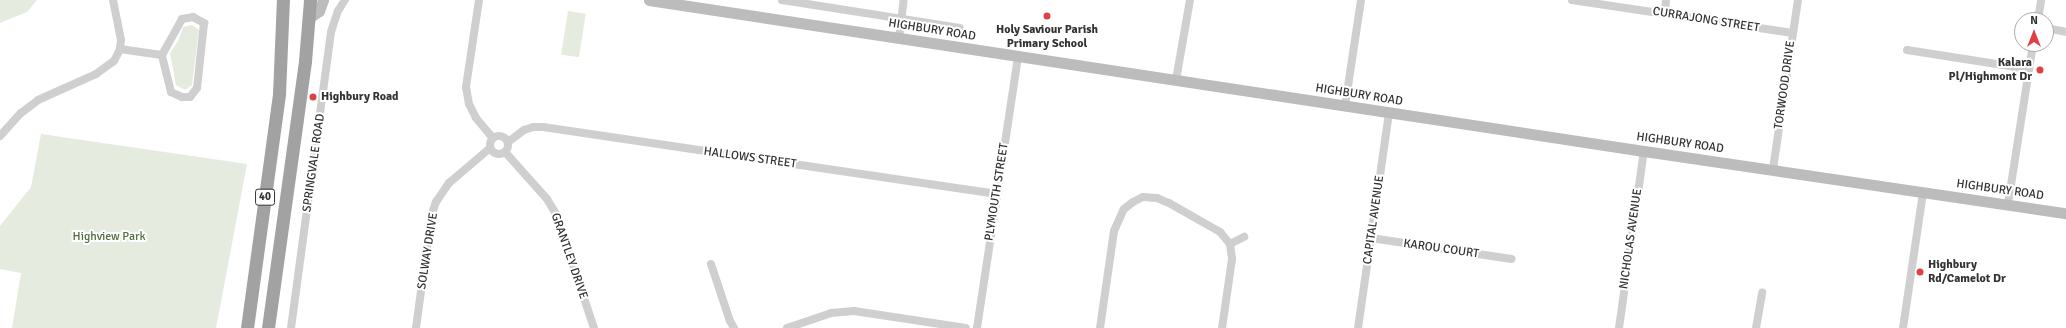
<!DOCTYPE html>
<html>
<head>
<meta charset="utf-8">
<style>
  body { margin:0 }
  #map { position:relative; width:2066px; height:328px; overflow:hidden; background:#fff; font-family:Signika,sans-serif }
  div>[style] { position:absolute }
  [style*='--x'] { left:calc(var(--x)*1px); top:calc(var(--y)*1px); width:calc(var(--w)*1px); rotate:calc(var(--a)*1deg) }
  .green>* { inset:0; background:#e5ebde; transform-origin:0 0 }
  .minor>* { height:8px; margin:-4px; padding:0 4px; transform-origin:4px; border-radius:4px; background:#cfcfcf }
  .minor>.ring { margin:-4px; padding:0; box-sizing:content-box; background:none; border:8px solid #cfcfcf; border-radius:50% }
  .secondary>* { height:11px; margin:-5.5px; padding:0 5.5px; transform-origin:5.5px; border-radius:5.5px; background:#bcbcbc }
  .trunk>* { height:13px; margin:-6.5px; padding:0 6.5px; transform-origin:6.5px; border-radius:6.5px; background:#a2a2a2 }
  .dots>* { width:11px; height:11px; translate:-50% -50%; box-sizing:border-box; border:2px solid #fff; border-radius:50% }
  span { translate:-50% -50%; white-space:nowrap; text-align:center; line-height:1.15; -webkit-text-stroke:4px #fff; paint-order:stroke }
  .shield-label span { padding:1px 3px; background:#fff; border:1px solid; border-radius:3px; -webkit-text-stroke-width:0 }
  .shield-label { font-size:11px; color:#323232; font-weight:700 }
  .street-label { font-size:12px; color:#323232 }
  .poi-label { font-size:12px; color:#323232; font-weight:700 }
  .right { translate:-100% -50%; text-align:right }
  .left { translate:0 -50%; text-align:left }
  .park-label { font-size:12px; color:#546d40 }
  .north { position:absolute; left:2014px; top:12px; width:40px; height:40px; box-sizing:border-box; background:#fff; border:1px solid #adadad; border-radius:50%; rotate:0deg; font-size:11px; font-weight:700; line-height:16px; text-align:center; color:#323232 }
  .north::after { content:''; display:block; margin:auto; width:14px; height:18px; background:#df3f45; clip-path:polygon(50% 0,100% 100%,50% 72%,0 100%) }
</style>
</head>
<body>
<div id="map">
  <div class="green">
    <i style="clip-path:polygon(0 0,37px 0,27px 12px,0 23px)"></i>
    <i style="left:568px;top:11px;width:18px;height:44px;rotate:9deg"></i>
    <i style="clip-path:polygon(192px 25px,199px 30px,192px 85px,185px 90px,176px 85px,170px 53px,178px 41px,183px 27px)"></i>
    <i style="clip-path:polygon(41px 134px,247px 164px,216px 328px,12px 328px,21px 273px,0 269px,0 226px,31px 187px)"></i>
  </div>
  <div class="minor">
    <i style="--x:479;--y:0;--w:88;--a:98.5"></i>
    <i style="--x:466;--y:87;--w:17;--a:80"></i>
    <i style="--x:469;--y:104;--w:16;--a:63"></i>
    <i style="--x:476;--y:118;--w:26;--a:50"></i>
    <i style="--x:782;--y:0;--w:180;--a:8.9"></i>
    <i style="--x:1572;--y:0;--w:223;--a:8.5"></i>
    <i style="--x:1665;--y:13;--w:13;--a:-86"></i>
    <i style="--x:193;--y:17;--w:13;--a:29"></i>
    <i style="--x:204;--y:23;--w:65;--a:96.1"></i>
    <i style="--x:197;--y:88;--w:11;--a:128"></i>
    <i style="--x:190;--y:97;--w:8;--a:180"></i>
    <i style="--x:182;--y:97;--w:12;--a:-156"></i>
    <i style="--x:171;--y:92;--w:38;--a:-104"></i>
    <i style="--x:162;--y:55;--w:41;--a:-60.9"></i>
    <i style="--x:182;--y:19;--w:11;--a:-10"></i>
    <i style="--x:2038;--y:20;--w:20;--a:-81"></i>
    <i style="--x:2046;--y:28;--w:20;--a:11"></i>
    <i style="--x:899;--y:38;--w:38;--a:-83"></i>
    <i style="--x:120;--y:49;--w:42;--a:8.1"></i>
    <i style="--x:1907;--y:50;--w:123;--a:8.9"></i>
    <i style="--x:1176;--y:80;--w:81;--a:-80.1"></i>
    <i style="--x:1345;--y:106;--w:107;--a:-81.4"></i>
    <i style="--x:0;--y:136;--w:31;--a:-48"></i>
    <i style="--x:21;--y:113;--w:21;--a:-37"></i>
    <i style="--x:38;--y:100;--w:64;--a:-24.1"></i>
    <i style="--x:96;--y:74;--w:22;--a:-36"></i>
    <i style="--x:114;--y:61;--w:13;--a:-63"></i>
    <i style="--x:120;--y:49;--w:9;--a:-84"></i>
    <i style="--x:121;--y:40;--w:41;--a:-101.3"></i>
    <i class="ring" style="left:490px;top:136px;width:10px;height:10px"></i>
    <i style="--x:508;--y:142;--w:20;--a:-37"></i>
    <i style="--x:524;--y:130;--w:9;--a:-18"></i>
    <i style="--x:533;--y:127;--w:10;--a:0"></i>
    <i style="--x:543;--y:127;--w:459;--a:8.4"></i>
    <i style="--x:505;--y:152;--w:63;--a:48.2"></i>
    <i style="--x:547;--y:199;--w:17;--a:59"></i>
    <i style="--x:556;--y:214;--w:120;--a:71.6"></i>
    <i style="--x:1773;--y:169;--w:171;--a:-81.6"></i>
    <i style="--x:2008;--y:204;--w:162;--a:-81.1"></i>
    <i style="--x:1371;--y:238;--w:142;--a:8.5"></i>
    <i style="--x:1230;--y:244;--w:16;--a:-27"></i>
    <i style="--x:711;--y:264;--w:60;--a:71.6"></i>
    <i style="--x:730;--y:321;--w:8;--a:60"></i>
    <i style="--x:291;--y:328;--w:299;--a:-82.3"></i>
    <i style="--x:331;--y:32;--w:22;--a:-72"></i>
    <i style="--x:338;--y:11;--w:13;--a:-58"></i>
    <i style="--x:416;--y:328;--w:112;--a:-82.3"></i>
    <i style="--x:431;--y:217;--w:16;--a:-72"></i>
    <i style="--x:436;--y:202;--w:23;--a:-56"></i>
    <i style="--x:449;--y:183;--w:54;--a:-40.5"></i>
    <i style="--x:787;--y:328;--w:46;--a:-18.8"></i>
    <i style="--x:831;--y:313;--w:23;--a:-5"></i>
    <i style="--x:854;--y:311;--w:113;--a:8.6"></i>
    <i style="--x:977;--y:328;--w:275;--a:-81.4"></i>
    <i style="--x:1100;--y:328;--w:98;--a:-81.8"></i>
    <i style="--x:1114;--y:231;--w:24;--a:-66"></i>
    <i style="--x:1124;--y:209;--w:11;--a:-38"></i>
    <i style="--x:1133;--y:202;--w:11;--a:-27"></i>
    <i style="--x:1143;--y:197;--w:14;--a:4"></i>
    <i style="--x:1157;--y:198;--w:13;--a:23"></i>
    <i style="--x:1169;--y:203;--w:59;--a:29.6"></i>
    <i style="--x:1220;--y:232;--w:16;--a:50"></i>
    <i style="--x:1230;--y:244;--w:15;--a:82"></i>
    <i style="--x:1232;--y:259;--w:70;--a:98.2"></i>
    <i style="--x:1358;--y:328;--w:217;--a:-81.8"></i>
    <i style="--x:1619;--y:328;--w:179;--a:-82"></i>
    <i style="--x:1756;--y:328;--w:36;--a:-80"></i>
    <i style="--x:1903;--y:328;--w:137;--a:-81.6"></i>
  </div>
  <div class="secondary">
    <i style="--x:649;--y:0;--w:1006;--a:8.63"></i>
    <i style="--x:1644;--y:151;--w:427;--a:8.4"></i>
    <i style="--x:309;--y:18;--w:12;--a:-35"></i>
    <i style="--x:319;--y:11;--w:12;--a:-70"></i>
  </div>
  <div class="trunk">
    <i style="--x:247;--y:328;--w:236;--a:-82.2"></i>
    <i style="--x:279;--y:94;--w:94;--a:-87.6"></i>
    <i style="--x:268;--y:328;--w:270;--a:-82.1"></i>
    <i style="--x:305;--y:61;--w:61;--a:-85.3"></i>
  </div>
  <div class="dots">
    <i style="left:1047px;top:16px;background:#df3f45"></i>
    <i style="left:2040px;top:70px;background:#df3f45"></i>
    <i style="left:313px;top:97px;background:#df3f45"></i>
    <i style="left:1920px;top:272px;background:#df3f45"></i>
  </div>
  <div class="shield-label">
    <span style="left:265px;top:197px">40</span>
  </div>
  <div class="street-label">
    <span style="left:1706px;top:20px;rotate:9deg">CURRAJONG STREET</span>
    <span style="left:932px;top:30px;rotate:9deg">HIGHBURY ROAD</span>
    <span style="left:1785px;top:85px;rotate:-82deg">TORWOOD DRIVE</span>
    <span style="left:1359px;top:95px;rotate:9deg">HIGHBURY ROAD</span>
    <span style="left:1680px;top:143px;rotate:8deg">HIGHBURY ROAD</span>
    <span style="left:750px;top:158px;rotate:8deg">HALLOWS STREET</span>
    <span style="left:314px;top:163px;rotate:-82deg">SPRINGVALE ROAD</span>
    <span style="left:2000px;top:190px;rotate:8deg">HIGHBURY ROAD</span>
    <span style="left:997px;top:192px;rotate:-81deg">PLYMOUTH STREET</span>
    <span style="left:1374px;top:220px;rotate:-82deg">CAPITAL AVENUE</span>
    <span style="left:1631px;top:239px;rotate:-82deg">NICHOLAS AVENUE</span>
    <span style="left:1441px;top:249px;rotate:8deg">KAROU COURT</span>
    <span style="left:428px;top:251px;rotate:-81deg">SOLWAY DRIVE</span>
    <span style="left:569px;top:256px;rotate:71deg">GRANTLEY DRIVE</span>
  </div>
  <div class="poi-label">
    <span style="left:1047px;top:37px">Holy Saviour Parish<br>Primary School</span>
    <span class="right" style="left:2032px;top:70px">Kalara<br>Pl/Highmont Dr</span>
    <span class="left" style="left:321px;top:97px">Highbury Road</span>
    <span class="left" style="left:1928px;top:272px">Highbury<br>Rd/Camelot Dr</span>
  </div>
  <div class="park-label">
    <span style="left:109px;top:237px">Highview Park</span>
  </div>
  <div class="north">N</div>
</div>
</body>
</html>
